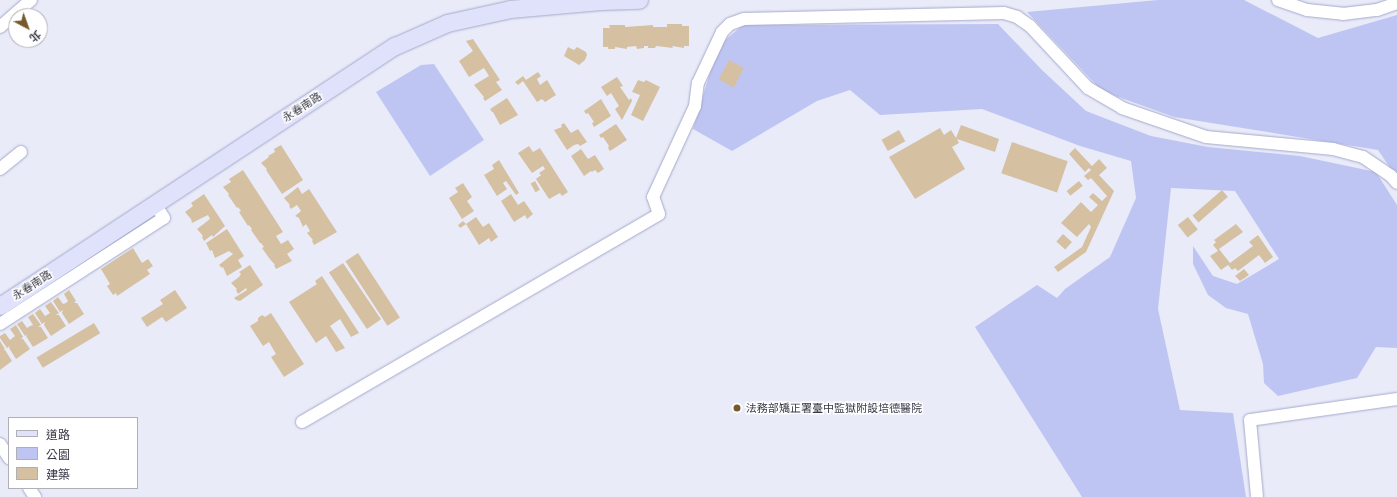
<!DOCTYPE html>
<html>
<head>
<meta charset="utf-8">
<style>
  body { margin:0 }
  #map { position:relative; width:1397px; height:497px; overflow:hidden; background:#e9ebf9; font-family:Lora,"Noto Sans TC",serif }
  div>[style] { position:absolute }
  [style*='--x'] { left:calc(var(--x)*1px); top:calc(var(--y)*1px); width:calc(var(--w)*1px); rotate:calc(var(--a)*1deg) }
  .green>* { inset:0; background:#bfc5f3 }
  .building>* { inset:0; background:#d5c1a2; transform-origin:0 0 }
  .roads { filter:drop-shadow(0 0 1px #a4a9ca) drop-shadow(0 0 1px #a4a9ca) }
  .street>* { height:12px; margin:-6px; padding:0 6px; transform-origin:6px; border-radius:6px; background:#fff }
  .secondary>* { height:17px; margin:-8.5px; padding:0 8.5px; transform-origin:8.5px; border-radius:8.5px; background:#e0e2fb }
  .dots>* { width:11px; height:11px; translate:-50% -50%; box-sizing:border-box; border:2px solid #fff; border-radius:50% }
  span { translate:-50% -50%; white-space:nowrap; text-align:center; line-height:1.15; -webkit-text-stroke:3px #fff; paint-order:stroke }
  .street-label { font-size:11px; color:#383947 }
  .poi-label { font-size:11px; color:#383947 }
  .left { translate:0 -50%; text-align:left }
  .legend { position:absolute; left:8px; top:417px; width:130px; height:72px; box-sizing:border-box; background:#fff; border:1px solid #afb0b5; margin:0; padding:5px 7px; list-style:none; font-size:12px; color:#383947 }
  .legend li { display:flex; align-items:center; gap:8px; height:20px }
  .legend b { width:20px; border:1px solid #afb0b5 }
  .north { position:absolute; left:8px; top:8px; width:40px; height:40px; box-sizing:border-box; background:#fff; border:1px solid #afb0b5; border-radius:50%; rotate:139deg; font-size:11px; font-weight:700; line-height:16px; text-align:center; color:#383947 }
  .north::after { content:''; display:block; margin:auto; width:14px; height:18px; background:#755a2c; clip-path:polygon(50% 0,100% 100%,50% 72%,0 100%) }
</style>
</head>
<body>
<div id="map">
  <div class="green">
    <i style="clip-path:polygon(1158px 0,1244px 0,1318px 38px,1397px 15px,1397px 178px,1378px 150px,1174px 117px,1102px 91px,1027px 12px)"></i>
    <i style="clip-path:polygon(998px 24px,1042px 70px,1086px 111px,1151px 136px,1208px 147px,1300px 156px,1376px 172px,1397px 205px,1397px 348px,1376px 347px,1357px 378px,1278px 396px,1264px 383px,1263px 364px,1248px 314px,1226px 308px,1208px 295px,1193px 264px,1193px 246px,1213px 276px,1237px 284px,1279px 259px,1235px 191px,1171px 188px,1158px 309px,1180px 410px,1233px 413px,1246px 497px,1082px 497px,975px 327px,1037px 285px,1057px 298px,1065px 289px,1110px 257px,1136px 198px,1131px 161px,1080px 146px,982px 109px,880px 115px,850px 90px,817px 101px,732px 151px,693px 129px,718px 46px,743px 25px)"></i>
    <i style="clip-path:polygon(434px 64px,484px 140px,430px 176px,376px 92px,421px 65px)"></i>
  </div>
  <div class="building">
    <i style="clip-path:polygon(667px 24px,682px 24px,682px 26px,689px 26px,689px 46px,684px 46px,684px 48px,672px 46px,673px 48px,656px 46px,655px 48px,648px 48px,648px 46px,644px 46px,644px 48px,637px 49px,636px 46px,627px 47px,627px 49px,615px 47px,615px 49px,608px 49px,608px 47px,603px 47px,603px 28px,610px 28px,609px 25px,625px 25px,625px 27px,653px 25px,653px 27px,667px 27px)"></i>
    <i style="clip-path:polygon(473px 39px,500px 80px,496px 82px,502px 90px,485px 101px,483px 98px,484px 97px,474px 85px,489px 76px,484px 68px,469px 77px,459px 61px,473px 51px,466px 41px)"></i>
    <i style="clip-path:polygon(568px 47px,574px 50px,577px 47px,586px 52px,587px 55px,585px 60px,579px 65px,564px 56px)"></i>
    <i style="left:729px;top:60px;width:17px;height:22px;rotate:28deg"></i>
    <i style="clip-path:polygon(538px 72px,541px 76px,537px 79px,540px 85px,547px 80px,556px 95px,545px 102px,542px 99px,537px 102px,523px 81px,518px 85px,515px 82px,523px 76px,526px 80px)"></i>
    <i style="clip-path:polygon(617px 77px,623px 86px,620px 87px,629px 100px,631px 98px,632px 101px,622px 120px,615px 109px,619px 106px,611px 93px,607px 96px,601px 87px)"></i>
    <i style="clip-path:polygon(638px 80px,644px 82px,646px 80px,660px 87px,643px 121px,631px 115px,640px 95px,632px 92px)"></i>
    <i style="clip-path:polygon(507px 98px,518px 115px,500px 125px,493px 112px,492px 112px,490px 109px)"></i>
    <i style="clip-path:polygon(601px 99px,611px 116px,594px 127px,592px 123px,594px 122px,588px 113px,586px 114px,584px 111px)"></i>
    <i style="clip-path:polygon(564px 123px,571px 133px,578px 129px,587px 142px,580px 146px,578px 144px,574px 145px,567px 150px,554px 130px,562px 127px,561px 125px)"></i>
    <i style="clip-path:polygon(616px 124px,627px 140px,610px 151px,608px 148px,609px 146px,603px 137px,601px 138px,599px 135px)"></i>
    <i style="clip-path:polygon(961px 125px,999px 139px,995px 152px,957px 139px,959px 143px,952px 147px,965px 169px,915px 199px,889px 157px,940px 128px,944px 135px,951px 130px,956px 138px)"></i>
    <i style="left:899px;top:130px;width:13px;height:20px;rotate:61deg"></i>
    <i style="left:1012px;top:142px;width:59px;height:33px;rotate:19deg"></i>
    <i style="clip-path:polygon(281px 145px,303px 180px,282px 194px,266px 170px,267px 169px,261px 163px,269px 157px,268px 156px,275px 152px,274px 149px)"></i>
    <i style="clip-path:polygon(529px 146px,533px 152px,540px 148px,568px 192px,562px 196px,560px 193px,549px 199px,536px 179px,541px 175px,539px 173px,545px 169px,543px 166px,532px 173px,518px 153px)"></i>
    <i style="clip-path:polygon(1075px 148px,1092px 166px,1099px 159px,1107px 168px,1099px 175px,1114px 191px,1086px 252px,1058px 272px,1054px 267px,1082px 247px,1091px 227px,1089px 224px,1077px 237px,1061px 223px,1081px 202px,1091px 212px,1098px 205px,1089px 197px,1093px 193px,1102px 201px,1107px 196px,1091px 178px,1088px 180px,1084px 176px,1091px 170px,1089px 168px,1085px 172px,1069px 154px)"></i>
    <i style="clip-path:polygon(581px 149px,588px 159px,595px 155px,604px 169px,598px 173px,595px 170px,592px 172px,591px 171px,584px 176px,571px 156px)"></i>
    <i style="clip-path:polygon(499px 160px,519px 193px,516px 195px,506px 181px,503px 183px,507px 189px,497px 196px,484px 175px,494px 169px,492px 165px)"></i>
    <i style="clip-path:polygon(243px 170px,283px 232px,276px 236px,281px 244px,288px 240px,294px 249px,287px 254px,292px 261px,276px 269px,274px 265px,275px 265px,269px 258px,262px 248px,264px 247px,261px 243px,260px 243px,251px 230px,252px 229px,249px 225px,248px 226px,239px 212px,241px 211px,238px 207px,237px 208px,228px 195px,229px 194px,223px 187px,231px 182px,229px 179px)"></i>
    <i style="left:535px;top:181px;width:10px;height:5px;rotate:61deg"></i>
    <i style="left:1079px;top:181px;width:6px;height:16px;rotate:51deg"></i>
    <i style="clip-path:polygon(463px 183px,472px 197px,467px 201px,474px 211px,462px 219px,449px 198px,458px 192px,455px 188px)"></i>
    <i style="clip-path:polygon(298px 187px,302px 194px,309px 189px,337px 232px,314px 245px,312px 241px,313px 240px,307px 233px,310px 231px,306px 224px,303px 227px,299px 218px,295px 216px,301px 211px,297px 205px,291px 209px,289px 206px,290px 205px,284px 198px)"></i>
    <i style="left:1222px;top:190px;width:9px;height:39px;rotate:49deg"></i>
    <i style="clip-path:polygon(204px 194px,225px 226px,213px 237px,212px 235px,204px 241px,202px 237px,203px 236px,197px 229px,210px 219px,208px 215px,192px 223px,191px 219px,185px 212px,193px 206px,191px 203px)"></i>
    <i style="clip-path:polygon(511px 194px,518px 205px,524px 201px,533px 214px,527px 219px,525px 215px,514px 222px,501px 201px)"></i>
    <i style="clip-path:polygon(476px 217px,483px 227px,489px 223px,498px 237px,491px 242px,489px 238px,479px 245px,466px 224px)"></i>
    <i style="left:1188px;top:217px;width:16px;height:13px;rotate:52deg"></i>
    <i style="clip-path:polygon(463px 221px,466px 224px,460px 228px,458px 225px)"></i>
    <i style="clip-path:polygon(1236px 224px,1243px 232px,1219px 249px,1230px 263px,1253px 246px,1249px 242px,1258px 235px,1273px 257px,1265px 263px,1259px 255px,1238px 271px,1235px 268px,1232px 270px,1228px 265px,1221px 270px,1210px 256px,1218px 251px,1213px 245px,1216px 242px,1214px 240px)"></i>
    <i style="clip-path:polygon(227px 229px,244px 256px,238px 260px,242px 267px,227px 276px,223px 267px,222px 268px,219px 265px,233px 254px,229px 251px,215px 258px,212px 250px,210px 251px,206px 243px)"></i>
    <i style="left:1063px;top:234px;width:12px;height:10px;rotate:42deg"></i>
    <i style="clip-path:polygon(133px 248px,142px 263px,148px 259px,153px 266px,147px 270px,150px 274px,117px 296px,116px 293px,113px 295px,107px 286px,110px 284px,101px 269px)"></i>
    <i style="left:358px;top:253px;width:77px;height:15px;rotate:57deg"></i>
    <i style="left:343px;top:263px;width:68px;height:17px;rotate:56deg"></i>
    <i style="clip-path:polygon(250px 265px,263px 285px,240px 301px,236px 300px,234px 298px,247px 290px,246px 288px,238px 294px,236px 290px,237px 289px,231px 283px,239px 277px,241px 274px,239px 272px)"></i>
    <i style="clip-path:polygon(1244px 269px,1249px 275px,1240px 281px,1235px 276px)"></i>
    <i style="clip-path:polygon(322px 276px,359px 333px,351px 337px,340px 319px,330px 326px,345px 348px,336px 352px,326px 336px,316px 343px,289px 302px,317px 284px,315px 281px)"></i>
    <i style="clip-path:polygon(69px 290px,76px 301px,74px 303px,77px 303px,84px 314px,69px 324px,62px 313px,63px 310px,60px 312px,53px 301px,58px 297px,63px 304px,66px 303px,68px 301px,64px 294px)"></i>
    <i style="clip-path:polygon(175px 290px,187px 308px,166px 322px,162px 317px,147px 327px,141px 318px,163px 304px,160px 300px)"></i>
    <i style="clip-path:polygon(51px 302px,59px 313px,56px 315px,59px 315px,66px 326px,51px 336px,44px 325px,45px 322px,42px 324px,35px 313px,40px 309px,45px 316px,50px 313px,45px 306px)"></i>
    <i style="clip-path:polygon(271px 313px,304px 364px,284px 377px,271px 357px,276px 354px,269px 342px,263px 346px,250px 326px,258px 321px,258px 318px,262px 315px,265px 317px)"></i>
    <i style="clip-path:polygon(33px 314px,41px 325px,38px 327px,41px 327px,48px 338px,33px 347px,26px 336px,27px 334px,25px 336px,17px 324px,22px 321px,27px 328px,30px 326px,33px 325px,28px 317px)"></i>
    <i style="left:94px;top:323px;width:12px;height:67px;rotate:59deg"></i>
    <i style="clip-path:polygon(16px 325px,23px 337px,21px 339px,23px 339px,30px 349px,16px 359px,9px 348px,10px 346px,7px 348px,0 338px,0 336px,5px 333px,10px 340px,15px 336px,10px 329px)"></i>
    <i style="clip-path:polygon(0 341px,5px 349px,3px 350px,5px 350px,12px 361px,0 370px)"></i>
  </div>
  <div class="roads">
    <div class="street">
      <i style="--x:1278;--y:0;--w:31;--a:19"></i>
      <i style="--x:1307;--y:10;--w:36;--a:6"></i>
      <i style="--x:1343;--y:14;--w:34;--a:-7"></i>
      <i style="--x:1377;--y:10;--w:21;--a:-19"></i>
      <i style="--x:0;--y:27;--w:41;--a:-41.1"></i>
      <i style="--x:0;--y:169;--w:27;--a:-39"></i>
      <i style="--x:0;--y:324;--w:195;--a:-32.9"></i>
      <i style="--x:164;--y:218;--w:17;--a:-123"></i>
      <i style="--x:302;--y:422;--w:413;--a:-30.2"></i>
      <i style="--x:659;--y:214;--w:18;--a:-109"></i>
      <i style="--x:653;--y:197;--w:100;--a:-65.2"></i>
      <i style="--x:695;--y:106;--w:23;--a:-83"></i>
      <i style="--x:698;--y:83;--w:56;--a:-64.8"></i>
      <i style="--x:722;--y:32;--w:11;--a:-45"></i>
      <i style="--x:730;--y:24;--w:15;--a:-20"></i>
      <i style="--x:744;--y:19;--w:260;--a:-1.3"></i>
      <i style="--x:1004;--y:13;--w:14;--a:17"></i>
      <i style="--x:1017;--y:17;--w:16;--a:35"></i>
      <i style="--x:1030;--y:26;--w:85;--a:46.9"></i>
      <i style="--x:1088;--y:88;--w:39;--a:30"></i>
      <i style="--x:1122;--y:108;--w:89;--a:19"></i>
      <i style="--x:1206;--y:137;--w:128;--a:5.4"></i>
      <i style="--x:1333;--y:149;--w:31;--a:15"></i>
      <i style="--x:1363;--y:157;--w:34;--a:34"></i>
      <i style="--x:1391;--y:176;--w:9;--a:49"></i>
      <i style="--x:0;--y:444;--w:17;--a:57"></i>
      <i style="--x:29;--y:488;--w:11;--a:56"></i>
      <i style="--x:1257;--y:497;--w:77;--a:-95.2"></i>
      <i style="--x:1250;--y:420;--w:148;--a:-8.1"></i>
    </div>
    <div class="secondary">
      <i style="--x:0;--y:306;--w:473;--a:-33.4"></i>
      <i style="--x:395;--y:46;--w:57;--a:-23.9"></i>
      <i style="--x:447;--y:23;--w:65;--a:-12.5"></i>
      <i style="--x:510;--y:9;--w:91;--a:-5"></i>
      <i style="--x:601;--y:1;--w:38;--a:-2"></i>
    </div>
  </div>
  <div class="dots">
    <i style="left:737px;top:408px;background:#755a2c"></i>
  </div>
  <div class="street-label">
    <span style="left:302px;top:107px;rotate:-33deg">永春南路</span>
    <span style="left:32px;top:285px;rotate:-33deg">永春南路</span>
  </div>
  <div class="poi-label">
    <span class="left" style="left:746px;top:408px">法務部矯正署臺中監獄附設培德醫院</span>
  </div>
  <ul class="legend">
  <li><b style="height:5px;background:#e0e2fb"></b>道路</li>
  <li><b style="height:11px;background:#bfc5f3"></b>公園</li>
  <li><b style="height:11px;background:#d5c1a2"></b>建築</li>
  </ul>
  <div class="north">北</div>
</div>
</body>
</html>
